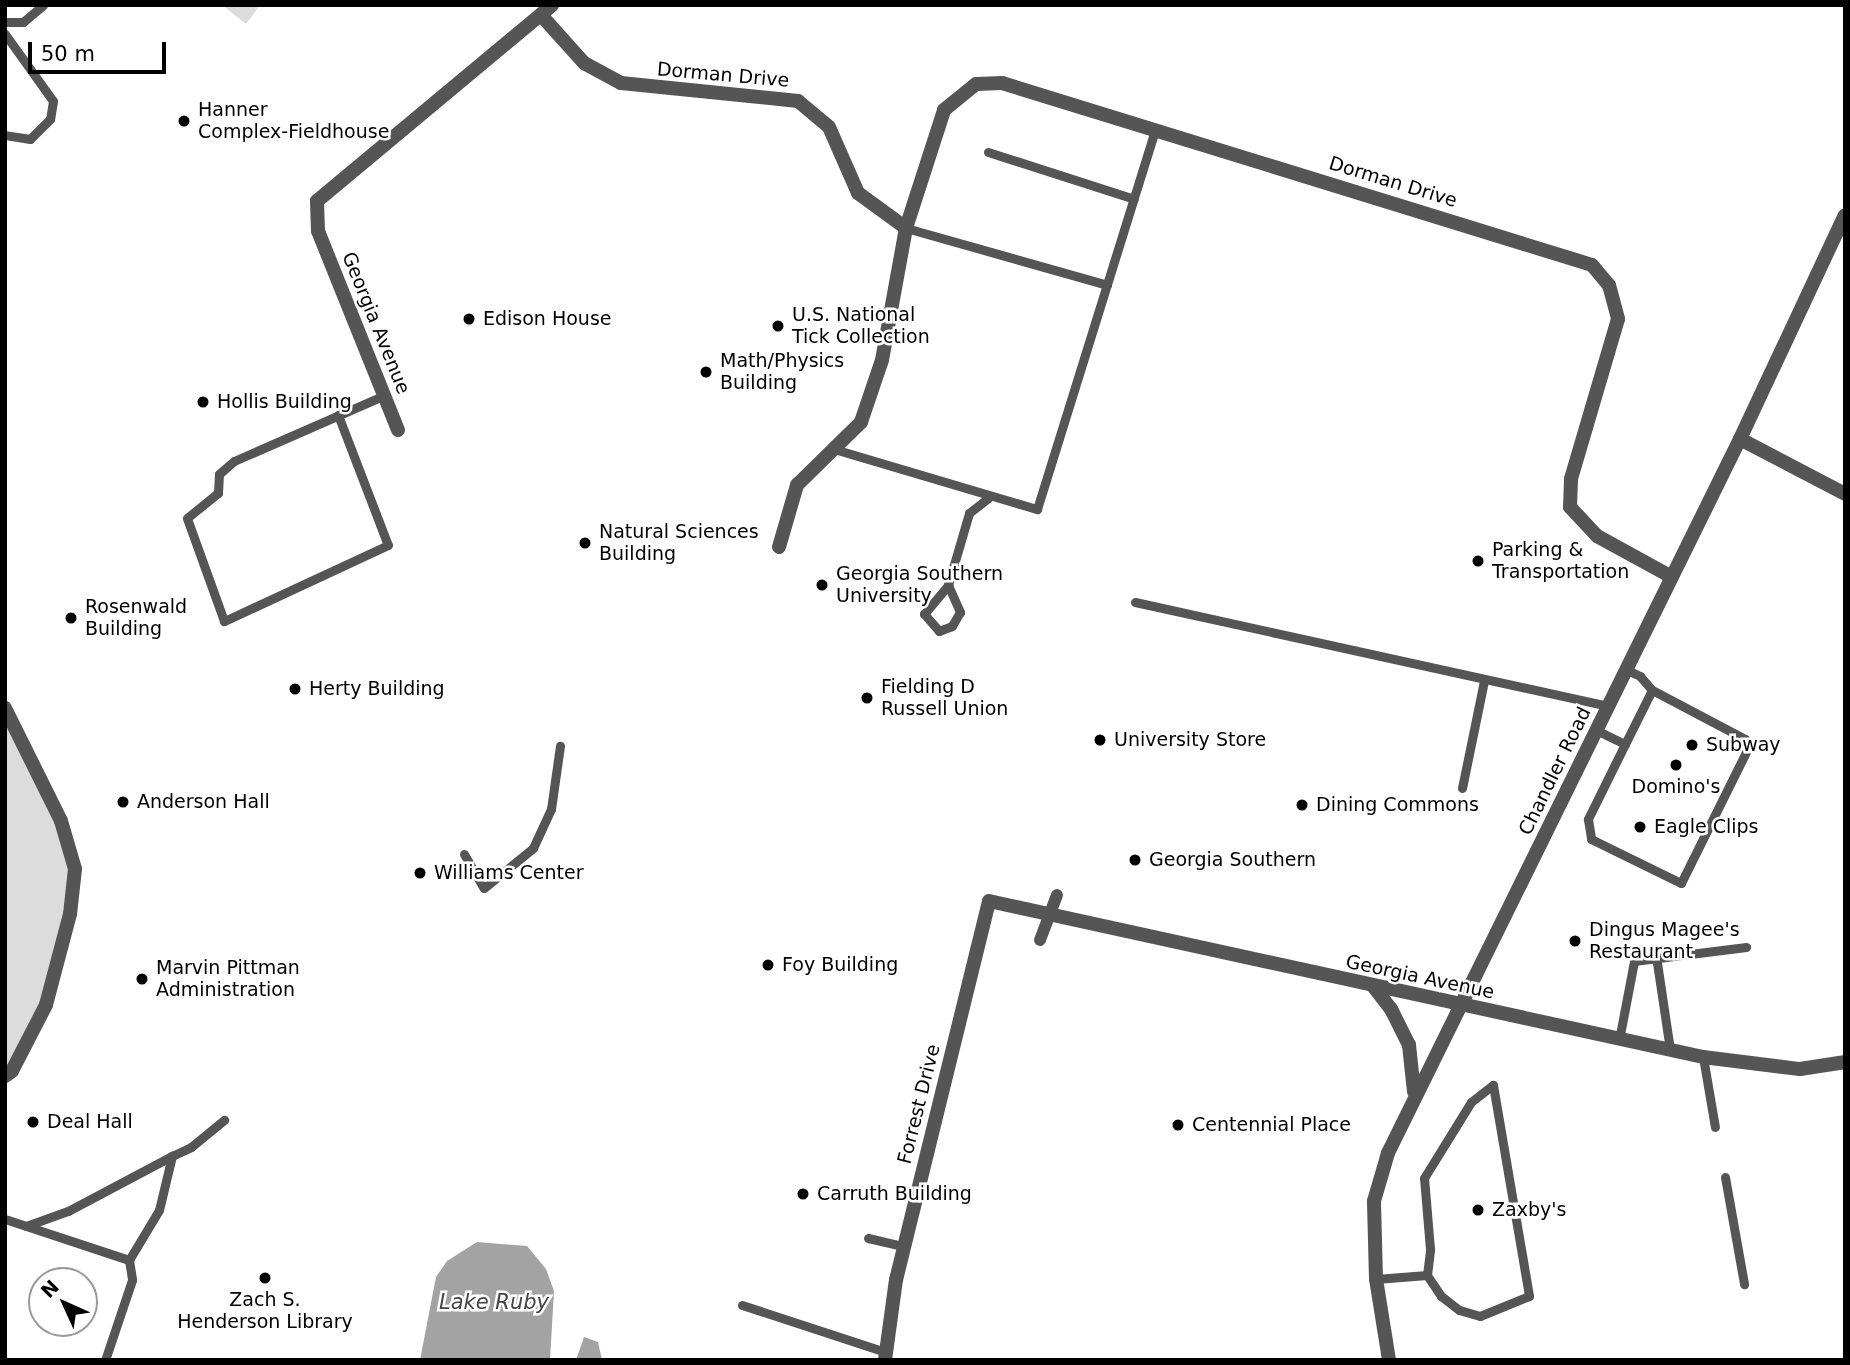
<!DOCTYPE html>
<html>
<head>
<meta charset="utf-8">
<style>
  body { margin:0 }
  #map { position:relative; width:1850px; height:1365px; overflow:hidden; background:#fff; font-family:"DejaVu Sans",sans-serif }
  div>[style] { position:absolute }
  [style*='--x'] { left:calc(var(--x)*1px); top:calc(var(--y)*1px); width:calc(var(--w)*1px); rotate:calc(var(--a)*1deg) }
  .green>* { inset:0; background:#dcdcdc }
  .water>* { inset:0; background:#a3a3a3 }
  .service>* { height:9px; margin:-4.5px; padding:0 4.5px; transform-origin:4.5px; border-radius:4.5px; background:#555 }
  .pedestrian>* { height:12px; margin:-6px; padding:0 6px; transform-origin:6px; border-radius:6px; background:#555 }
  .minor>* { height:14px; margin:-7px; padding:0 7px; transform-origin:7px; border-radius:7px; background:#555 }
  .dots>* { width:19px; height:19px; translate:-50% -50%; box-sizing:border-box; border:4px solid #fff; border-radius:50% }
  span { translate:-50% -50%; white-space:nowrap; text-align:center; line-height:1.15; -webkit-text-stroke:5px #fff; paint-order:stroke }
  .street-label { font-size:19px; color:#000 }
  .poi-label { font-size:19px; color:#000 }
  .left { translate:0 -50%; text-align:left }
  .water-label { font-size:21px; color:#444; font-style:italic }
  .frame { position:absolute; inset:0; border:7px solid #000; pointer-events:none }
  .north { position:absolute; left:28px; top:1267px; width:70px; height:70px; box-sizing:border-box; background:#fff; border:2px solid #999; border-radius:50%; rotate:315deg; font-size:19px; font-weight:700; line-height:28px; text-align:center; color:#000 }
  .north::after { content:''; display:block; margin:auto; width:24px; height:32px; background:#000; clip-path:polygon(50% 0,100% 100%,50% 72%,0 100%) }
  .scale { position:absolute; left:28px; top:42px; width:138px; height:32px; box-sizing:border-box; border:4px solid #000; border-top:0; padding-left:9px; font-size:21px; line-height:24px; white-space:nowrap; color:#000; -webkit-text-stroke:5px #fff; paint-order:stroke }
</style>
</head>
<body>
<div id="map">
  <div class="green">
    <i style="clip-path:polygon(222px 5px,260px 5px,246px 24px)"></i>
    <i style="clip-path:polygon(5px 708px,75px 869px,46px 1005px,5px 1076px)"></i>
  </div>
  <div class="water">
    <i style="clip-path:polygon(477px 1242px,527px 1246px,546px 1269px,554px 1291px,550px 1360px,420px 1360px,436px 1277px,447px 1261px)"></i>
    <i style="clip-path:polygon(584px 1337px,598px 1342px,602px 1360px,576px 1360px)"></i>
  </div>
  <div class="service">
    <i style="--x:5;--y:22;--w:18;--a:0"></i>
    <i style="--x:23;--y:22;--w:26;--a:-40"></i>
    <i style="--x:5;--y:34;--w:82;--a:54.4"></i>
    <i style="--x:53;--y:101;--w:18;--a:99"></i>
    <i style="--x:50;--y:119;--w:28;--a:135"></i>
    <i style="--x:30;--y:139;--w:25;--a:-171"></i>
    <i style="--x:988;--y:152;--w:153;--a:17.8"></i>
    <i style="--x:906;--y:228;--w:209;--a:15.8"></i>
    <i style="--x:338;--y:415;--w:139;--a:69"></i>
    <i style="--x:388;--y:545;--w:181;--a:155.1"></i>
    <i style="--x:224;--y:621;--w:109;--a:-109.8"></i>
    <i style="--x:187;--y:518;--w:40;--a:-39"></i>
    <i style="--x:218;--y:493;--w:19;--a:-87"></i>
    <i style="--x:219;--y:474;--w:20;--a:-41"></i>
    <i style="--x:234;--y:461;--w:165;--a:-23.6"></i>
    <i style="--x:834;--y:449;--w:212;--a:16.5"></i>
    <i style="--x:1037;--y:509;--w:396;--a:-72.7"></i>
    <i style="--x:948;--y:585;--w:30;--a:66"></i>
    <i style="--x:960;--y:612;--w:16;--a:120"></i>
    <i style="--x:952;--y:626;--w:14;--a:159"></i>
    <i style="--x:939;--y:631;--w:23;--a:-131"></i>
    <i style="--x:924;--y:614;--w:38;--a:-50"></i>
    <i style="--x:948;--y:585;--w:75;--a:-73.7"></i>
    <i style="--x:969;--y:513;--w:24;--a:-38"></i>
    <i style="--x:1135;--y:602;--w:483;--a:12.4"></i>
    <i style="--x:1596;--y:730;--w:32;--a:26"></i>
    <i style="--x:1625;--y:744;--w:84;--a:116.3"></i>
    <i style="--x:1588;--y:819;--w:20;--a:81"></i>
    <i style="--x:1591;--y:839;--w:100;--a:26.1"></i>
    <i style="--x:1681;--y:883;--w:153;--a:-63.6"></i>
    <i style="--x:1749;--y:746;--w:8;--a:-120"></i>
    <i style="--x:1745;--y:739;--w:105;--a:-152.2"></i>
    <i style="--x:1652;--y:690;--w:18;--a:-131"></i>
    <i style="--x:1640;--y:676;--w:17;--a:-155"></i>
    <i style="--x:1625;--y:744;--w:60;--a:-63.4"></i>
    <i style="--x:1462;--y:788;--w:109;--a:-78.4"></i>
    <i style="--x:464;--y:854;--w:39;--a:60"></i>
    <i style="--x:484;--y:888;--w:63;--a:-39.2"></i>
    <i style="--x:533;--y:848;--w:43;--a:-65.2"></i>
    <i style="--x:551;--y:809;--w:64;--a:-81.9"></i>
    <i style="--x:1656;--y:956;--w:95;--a:81.5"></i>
    <i style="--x:1619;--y:1040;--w:80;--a:-79.2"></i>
    <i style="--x:1634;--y:961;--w:113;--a:-7.1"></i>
    <i style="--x:1703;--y:1057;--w:71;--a:80.3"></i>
    <i style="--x:1493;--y:1085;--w:214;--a:80.3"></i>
    <i style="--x:1529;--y:1296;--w:53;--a:157.8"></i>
    <i style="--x:1480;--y:1316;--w:22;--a:-164"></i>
    <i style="--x:1459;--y:1310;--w:23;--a:-142"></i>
    <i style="--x:1441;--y:1296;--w:25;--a:-124"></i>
    <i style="--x:1427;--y:1275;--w:26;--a:-83"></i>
    <i style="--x:1430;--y:1249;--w:71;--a:-94.8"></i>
    <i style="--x:1424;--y:1178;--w:89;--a:-58.3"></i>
    <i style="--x:1471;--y:1102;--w:28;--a:-38"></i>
    <i style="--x:1725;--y:1177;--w:109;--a:79.9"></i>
    <i style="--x:5;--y:1219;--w:131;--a:18.3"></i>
    <i style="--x:129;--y:1260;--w:20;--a:81"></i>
    <i style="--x:132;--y:1280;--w:84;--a:108.6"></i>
    <i style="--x:26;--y:1226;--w:45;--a:-19.7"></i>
    <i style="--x:68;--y:1211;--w:118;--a:-27.9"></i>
    <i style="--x:868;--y:1238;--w:37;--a:13"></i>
    <i style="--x:129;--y:1260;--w:58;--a:-59"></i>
    <i style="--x:159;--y:1210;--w:56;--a:-76.5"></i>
    <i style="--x:172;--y:1156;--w:21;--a:-25"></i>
    <i style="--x:191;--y:1147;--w:43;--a:-39.3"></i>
    <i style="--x:1376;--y:1279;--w:51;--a:-4.5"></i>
    <i style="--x:742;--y:1305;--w:151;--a:18.1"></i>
  </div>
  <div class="pedestrian">
    <i style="--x:1040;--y:940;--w:48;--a:-69.3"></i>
  </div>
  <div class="minor">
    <i style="--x:541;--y:15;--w:64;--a:48.1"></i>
    <i style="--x:584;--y:63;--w:42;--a:28.4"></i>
    <i style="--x:621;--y:83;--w:178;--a:5.8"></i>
    <i style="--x:798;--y:101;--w:40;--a:40"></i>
    <i style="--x:829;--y:127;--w:72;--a:66.3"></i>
    <i style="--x:858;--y:193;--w:59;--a:36.1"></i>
    <i style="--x:398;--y:430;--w:214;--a:-111.9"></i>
    <i style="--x:318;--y:231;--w:30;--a:-92"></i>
    <i style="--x:317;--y:201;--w:306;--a:-39.8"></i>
    <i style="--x:1740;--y:439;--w:119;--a:27.6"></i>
    <i style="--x:779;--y:547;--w:65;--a:-73.8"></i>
    <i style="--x:797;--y:485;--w:90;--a:-44.5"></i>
    <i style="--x:861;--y:422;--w:65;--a:-71.3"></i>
    <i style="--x:882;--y:360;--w:134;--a:-79.7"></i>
    <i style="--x:906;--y:228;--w:124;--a:-72.1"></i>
    <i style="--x:944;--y:110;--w:41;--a:-39.1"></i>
    <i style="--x:976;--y:84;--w:26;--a:-2"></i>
    <i style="--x:1002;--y:83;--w:617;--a:17.14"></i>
    <i style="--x:1592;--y:265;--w:26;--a:50"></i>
    <i style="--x:1609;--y:285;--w:35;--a:75"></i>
    <i style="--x:1618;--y:319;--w:167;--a:106.4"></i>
    <i style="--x:1571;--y:479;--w:28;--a:92"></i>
    <i style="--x:1570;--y:507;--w:40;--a:47"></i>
    <i style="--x:1597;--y:536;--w:83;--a:28.7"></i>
    <i style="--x:5;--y:708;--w:126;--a:63.6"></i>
    <i style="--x:61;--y:821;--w:50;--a:73.7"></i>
    <i style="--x:75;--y:869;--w:45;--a:96.3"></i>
    <i style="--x:70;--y:914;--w:94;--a:104.8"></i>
    <i style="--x:46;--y:1005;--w:74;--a:117.3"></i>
    <i style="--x:12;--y:1071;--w:9;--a:144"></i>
    <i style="--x:1373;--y:986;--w:29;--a:52"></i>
    <i style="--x:1391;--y:1009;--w:40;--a:63.4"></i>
    <i style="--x:1409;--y:1045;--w:47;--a:83.9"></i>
    <i style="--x:885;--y:1360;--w:81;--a:-82.2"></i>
    <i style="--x:896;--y:1280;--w:390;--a:-76.2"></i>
    <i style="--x:989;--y:901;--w:731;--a:12.32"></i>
    <i style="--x:1703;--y:1057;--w:98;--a:7.1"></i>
    <i style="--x:1800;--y:1069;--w:46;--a:-8.8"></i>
    <i style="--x:1389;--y:1360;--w:82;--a:-99.1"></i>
    <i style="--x:1376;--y:1279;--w:78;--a:-91.5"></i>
    <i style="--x:1374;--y:1201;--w:50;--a:-73.7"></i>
    <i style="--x:1388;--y:1153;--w:796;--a:-63.76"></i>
    <i style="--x:1740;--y:439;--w:247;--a:-64.9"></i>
  </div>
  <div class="dots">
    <i style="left:184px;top:121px;background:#000"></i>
    <i style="left:469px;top:319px;background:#000"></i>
    <i style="left:778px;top:326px;background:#000"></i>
    <i style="left:706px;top:372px;background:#000"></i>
    <i style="left:203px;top:402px;background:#000"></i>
    <i style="left:585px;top:543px;background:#000"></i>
    <i style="left:1478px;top:561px;background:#000"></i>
    <i style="left:822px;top:585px;background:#000"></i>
    <i style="left:71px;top:618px;background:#000"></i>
    <i style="left:295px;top:689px;background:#000"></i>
    <i style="left:867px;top:698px;background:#000"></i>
    <i style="left:1100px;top:740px;background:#000"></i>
    <i style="left:1692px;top:745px;background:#000"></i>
    <i style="left:1676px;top:765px;background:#000"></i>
    <i style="left:123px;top:802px;background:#000"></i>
    <i style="left:1302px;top:805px;background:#000"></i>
    <i style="left:1640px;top:827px;background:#000"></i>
    <i style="left:1135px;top:860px;background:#000"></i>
    <i style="left:420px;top:873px;background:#000"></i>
    <i style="left:1575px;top:941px;background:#000"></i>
    <i style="left:768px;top:965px;background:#000"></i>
    <i style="left:142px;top:979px;background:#000"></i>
    <i style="left:33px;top:1122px;background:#000"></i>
    <i style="left:1178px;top:1125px;background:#000"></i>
    <i style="left:803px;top:1194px;background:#000"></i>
    <i style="left:1478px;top:1210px;background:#000"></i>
    <i style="left:265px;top:1278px;background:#000"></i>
  </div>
  <div class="street-label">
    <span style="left:723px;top:75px;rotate:5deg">Dorman Drive</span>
    <span style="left:1393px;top:182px;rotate:17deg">Dorman Drive</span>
    <span style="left:376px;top:323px;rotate:68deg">Georgia Avenue</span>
    <span style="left:1555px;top:771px;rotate:-64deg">Chandler Road</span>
    <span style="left:1420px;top:977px;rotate:12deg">Georgia Avenue</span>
    <span style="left:919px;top:1104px;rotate:-76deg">Forrest Drive</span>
  </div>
  <div class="poi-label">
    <span class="left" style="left:198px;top:121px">Hanner<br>Complex-Fieldhouse</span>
    <span class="left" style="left:792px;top:326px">U.S. National<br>Tick Collection</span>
    <span class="left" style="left:483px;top:319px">Edison House</span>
    <span class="left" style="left:720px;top:372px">Math/Physics<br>Building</span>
    <span class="left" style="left:217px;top:402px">Hollis Building</span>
    <span class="left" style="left:599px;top:543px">Natural Sciences<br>Building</span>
    <span class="left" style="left:1492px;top:561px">Parking &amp;<br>Transportation</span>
    <span class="left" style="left:836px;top:585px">Georgia Southern<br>University</span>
    <span class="left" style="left:85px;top:618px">Rosenwald<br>Building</span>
    <span class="left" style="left:881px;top:698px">Fielding D<br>Russell Union</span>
    <span class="left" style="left:309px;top:689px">Herty Building</span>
    <span class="left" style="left:1114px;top:740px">University Store</span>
    <span class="left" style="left:1706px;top:745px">Subway</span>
    <span style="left:1676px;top:787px">Domino's</span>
    <span class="left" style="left:137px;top:802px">Anderson Hall</span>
    <span class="left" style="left:1316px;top:805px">Dining Commons</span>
    <span class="left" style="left:1654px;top:827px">Eagle Clips</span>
    <span class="left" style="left:1149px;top:860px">Georgia Southern</span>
    <span class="left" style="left:434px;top:873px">Williams Center</span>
    <span class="left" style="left:1589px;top:941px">Dingus Magee's<br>Restaurant</span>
    <span class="left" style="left:782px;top:965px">Foy Building</span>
    <span class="left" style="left:156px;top:979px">Marvin Pittman<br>Administration</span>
    <span class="left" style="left:47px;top:1122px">Deal Hall</span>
    <span class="left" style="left:1192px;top:1125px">Centennial Place</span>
    <span class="left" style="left:817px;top:1194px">Carruth Building</span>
    <span class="left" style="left:1492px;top:1210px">Zaxby's</span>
    <span style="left:265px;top:1311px">Zach S.<br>Henderson Library</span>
  </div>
  <div class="water-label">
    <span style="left:494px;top:1302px">Lake Ruby</span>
  </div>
  <div class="frame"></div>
  <div class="north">N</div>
  <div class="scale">50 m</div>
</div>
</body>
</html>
